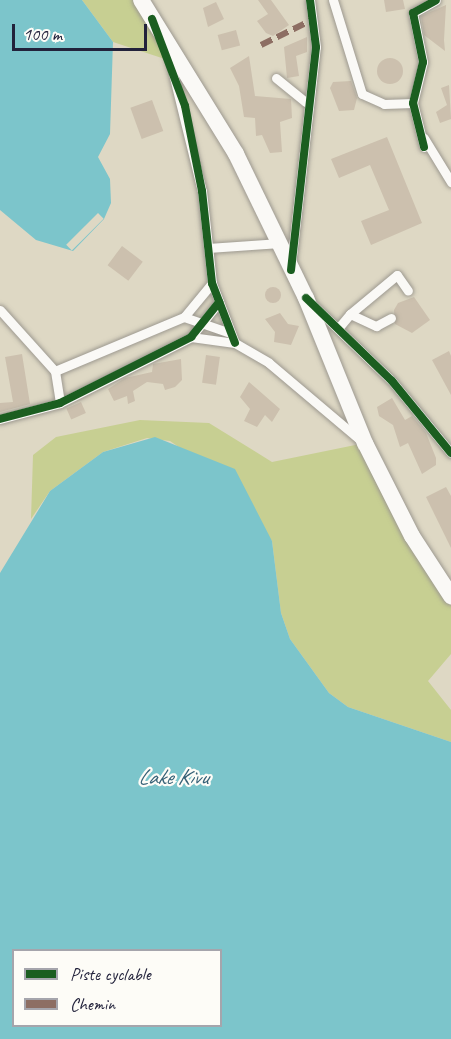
<!DOCTYPE html>
<html>
<head>
<meta charset="utf-8">
<style>
  body { margin:0 }
  #map { position:relative; width:451px; height:1039px; overflow:hidden; background:#ded8c4; font-family:Caveat,sans-serif }
  div>[style] { position:absolute }
  [style*='--x'] { left:calc(var(--x)*1px); top:calc(var(--y)*1px); width:calc(var(--w)*1px); rotate:calc(var(--a)*1deg) }
  .green>* { inset:0; background:#c7cf92 }
  .water>* { inset:0; background:#7cc5cb }
  .pier>* { inset:0; background:#ded8c4; transform-origin:0 0 }
  .building>* { inset:0; background:#ccc0ae; transform-origin:0 0 }
  .round { border-radius:50% }
  .roads { filter:drop-shadow(0 0 2px #9d9990) drop-shadow(0 0 2px #9d9990) }
  .street>* { height:9px; margin:-4.5px; padding:0 4.5px; transform-origin:4.5px; border-radius:4.5px; background:#faf9f6 }
  .highway>* { height:16px; margin:-8px; padding:0 8px; transform-origin:8px; border-radius:8px; background:#faf9f6 }
  .quiet>* { height:6px; margin-top:-3px; transform-origin:0; background:repeating-linear-gradient(90deg,#8d6e63 0 12px,transparent 0 18px) }
  .cycleway>* { height:8px; margin:-4px; padding:0 4px; transform-origin:4px; border-radius:4px; background:#1b5e20 }
  span { translate:-50% -50%; white-space:nowrap; text-align:center; line-height:1.15; -webkit-text-stroke:4.5px #fdfcf7; paint-order:stroke }
  .water-label { font-size:22px; color:#356076; font-style:italic }
  .legend { position:absolute; left:12px; top:949px; width:210px; height:78px; box-sizing:border-box; background:#fdfcf7; border:2px solid #a5a5ac; margin:0; padding:8px 10px; list-style:none; font-size:18px; color:#22223b }
  .legend li { display:flex; align-items:center; gap:12px; height:30px }
  .legend b { width:30px; border:2px solid #a5a5ac }
  .scale { position:absolute; left:12px; top:24px; width:135px; height:27px; box-sizing:border-box; border:3px solid #22223b; border-top:0; padding-left:8px; font-size:18px; line-height:21px; white-space:nowrap; color:#22223b; -webkit-text-stroke:4px #fdfcf7; paint-order:stroke }
</style>
</head>
<body>
<div id="map">
  <div class="green">
    <i style="clip-path:polygon(82px 0,141px 0,171px 61px,113px 42px)"></i>
    <i style="clip-path:polygon(140px 420px,209px 423px,272px 462px,365px 443px,451px 596px,451px 654px,428px 681px,451px 710px,451px 742px,348px 707px,329px 693px,290px 639px,281px 613px,272px 541px,189px 454px,170px 441px,147px 438px,103px 452px,50px 491px,31px 519px,33px 455px,56px 437px)"></i>
  </div>
  <div class="water">
    <i style="clip-path:polygon(0 0,82px 0,113px 42px,110px 134px,98px 157px,110px 179px,111px 203px,104px 219px,73px 251px,36px 240px,0 210px)"></i>
    <i style="clip-path:polygon(evenodd,155px 437px,235px 469px,272px 541px,281px 613px,290px 639px,329px 693px,348px 707px,451px 742px,451px 1039px,0 1039px,0 573px,50px 491px,103px 452px,155px 437px,14px 950px,220px 950px,220px 1026px,14px 1026px,14px 950px)"></i>
  </div>
  <div class="pier">
    <i style="left:98px;top:213px;width:8px;height:45px;rotate:45deg"></i>
  </div>
  <div class="building">
    <i style="clip-path:polygon(258px 0,271px 0,289px 25px,273px 36px,266px 33px,257px 21px,268px 14px)"></i>
    <i style="clip-path:polygon(384px 0,403px 0,405px 9px,386px 12px)"></i>
    <i style="clip-path:polygon(216px 2px,224px 19px,208px 27px,203px 8px)"></i>
    <i style="clip-path:polygon(446px 5px,444px 40px,445px 51px,424px 35px,421px 16px)"></i>
    <i style="left:236px;top:30px;width:16px;height:19px;rotate:75deg"></i>
    <i style="clip-path:polygon(307px 37px,307px 52px,296px 56px,299px 76px,287px 78px,284px 47px)"></i>
    <i style="clip-path:polygon(249px 56px,255px 96px,291px 99px,292px 118px,280px 122px,282px 152px,270px 153px,262px 135px,256px 136px,255px 118px,244px 117px,239px 86px,230px 68px)"></i>
    <i class="round" style="left:377px;top:58px;width:26px;height:26px"></i>
    <i style="clip-path:polygon(351px 81px,357px 98px,354px 110px,339px 111px,330px 88px,333px 82px)"></i>
    <i style="clip-path:polygon(449px 85px,451px 119px,440px 123px,436px 112px,447px 105px,441px 88px)"></i>
    <i style="left:152px;top:100px;width:33px;height:23px;rotate:70deg"></i>
    <i style="clip-path:polygon(387px 137px,422px 223px,371px 245px,361px 221px,389px 210px,370px 165px,339px 178px,331px 159px)"></i>
    <i style="left:122px;top:246px;width:26px;height:24px;rotate:37deg"></i>
    <i class="round" style="left:265px;top:287px;width:16px;height:16px"></i>
    <i style="clip-path:polygon(414px 297px,430px 320px,412px 333px,395px 324px,394px 310px,398px 303px)"></i>
    <i style="clip-path:polygon(280px 313px,288px 324px,299px 326px,291px 345px,274px 342px,275px 332px,265px 319px)"></i>
    <i style="clip-path:polygon(449px 351px,451px 356px,451px 395px,432px 360px)"></i>
    <i style="clip-path:polygon(22px 354px,30px 404px,0 412px,0 403px,13px 402px,5px 357px)"></i>
    <i style="left:206px;top:355px;width:14px;height:28px;rotate:8deg"></i>
    <i style="clip-path:polygon(181px 359px,182px 380px,175px 387px,165px 390px,163px 384px,147px 382px,133px 391px,135px 401px,128px 404px,127px 396px,114px 401px,108px 389px,125px 378px,152px 372px,153px 364px)"></i>
    <i style="clip-path:polygon(249px 382px,280px 409px,272px 422px,265px 415px,257px 427px,244px 421px,250px 409px,240px 397px)"></i>
    <i style="clip-path:polygon(392px 398px,405px 420px,412px 416px,426px 433px,436px 458px,436px 465px,422px 474px,408px 443px,400px 447px,393px 425px,379px 416px,377px 407px)"></i>
    <i style="left:81px;top:402px;width:12px;height:16px;rotate:66deg"></i>
    <i style="clip-path:polygon(446px 487px,451px 496px,451px 548px,426px 497px)"></i>
  </div>
  <div class="roads">
    <div class="street">
      <i style="--x:333;--y:0;--w:98;--a:72.9"></i>
      <i style="--x:362;--y:94;--w:24;--a:24"></i>
      <i style="--x:384;--y:104;--w:29;--a:-2"></i>
      <i style="--x:169;--y:57;--w:138;--a:76.2"></i>
      <i style="--x:202;--y:191;--w:93;--a:83.8"></i>
      <i style="--x:212;--y:283;--w:64;--a:69"></i>
      <i style="--x:276;--y:78;--w:38;--a:39"></i>
      <i style="--x:424;--y:138;--w:52;--a:58.5"></i>
      <i style="--x:424;--y:147;--w:45;--a:-104"></i>
      <i style="--x:413;--y:103;--w:42;--a:-76.3"></i>
      <i style="--x:423;--y:62;--w:50;--a:-101.5"></i>
      <i style="--x:413;--y:13;--w:26;--a:-29"></i>
      <i style="--x:208;--y:248;--w:72;--a:-4"></i>
      <i style="--x:291;--y:265;--w:219;--a:-83.5"></i>
      <i style="--x:316;--y:47;--w:47;--a:-97.3"></i>
      <i style="--x:312;--y:304;--w:111;--a:43.9"></i>
      <i style="--x:392;--y:381;--w:93;--a:50.7"></i>
      <i style="--x:0;--y:310;--w:82;--a:48"></i>
      <i style="--x:55;--y:371;--w:32;--a:81"></i>
      <i style="--x:350;--y:314;--w:61;--a:-39.7"></i>
      <i style="--x:397;--y:275;--w:19;--a:55"></i>
      <i style="--x:184;--y:317;--w:49;--a:19.2"></i>
      <i style="--x:340;--y:326;--w:16;--a:-50"></i>
      <i style="--x:350;--y:314;--w:29;--a:25"></i>
      <i style="--x:376;--y:326;--w:17;--a:-28"></i>
      <i style="--x:191;--y:337;--w:44;--a:7.8"></i>
      <i style="--x:235;--y:343;--w:39;--a:30"></i>
      <i style="--x:269;--y:363;--w:118;--a:40.2"></i>
      <i style="--x:55;--y:371;--w:140;--a:-22.7"></i>
      <i style="--x:184;--y:317;--w:44;--a:-50.5"></i>
      <i style="--x:0;--y:419;--w:62;--a:-14.9"></i>
      <i style="--x:60;--y:403;--w:147;--a:-26.7"></i>
      <i style="--x:191;--y:337;--w:45;--a:-51.3"></i>
    </div>
    <div class="highway">
      <i style="--x:141;--y:0;--w:181;--a:58.3"></i>
      <i style="--x:236;--y:154;--w:160;--a:64.1"></i>
      <i style="--x:306;--y:298;--w:157;--a:67.9"></i>
      <i style="--x:365;--y:443;--w:104;--a:63.2"></i>
      <i style="--x:412;--y:536;--w:72;--a:57"></i>
    </div>
  </div>
  <div class="quiet">
    <i style="--x:261;--y:45;--w:59;--a:-26.1"></i>
  </div>
  <div class="cycleway">
    <i style="--x:152;--y:19;--w:93;--a:69.2"></i>
    <i style="--x:185;--y:106;--w:87;--a:78.7"></i>
    <i style="--x:202;--y:191;--w:93;--a:83.8"></i>
    <i style="--x:212;--y:283;--w:64;--a:69"></i>
    <i style="--x:424;--y:147;--w:45;--a:-104"></i>
    <i style="--x:413;--y:103;--w:42;--a:-76.3"></i>
    <i style="--x:423;--y:62;--w:50;--a:-101.5"></i>
    <i style="--x:413;--y:13;--w:26;--a:-29"></i>
    <i style="--x:291;--y:270;--w:224;--a:-83.6"></i>
    <i style="--x:316;--y:47;--w:47;--a:-97.3"></i>
    <i style="--x:306;--y:298;--w:120;--a:44"></i>
    <i style="--x:392;--y:381;--w:93;--a:50.7"></i>
    <i style="--x:0;--y:419;--w:62;--a:-14.9"></i>
    <i style="--x:60;--y:403;--w:147;--a:-26.7"></i>
    <i style="--x:191;--y:337;--w:45;--a:-51.3"></i>
  </div>
  <div class="water-label">
    <span style="left:173px;top:778px">Lake Kivu</span>
  </div>
  <ul class="legend">
  <li><b style="height:8px;background:#1b5e20"></b>Piste cyclable</li>
  <li><b style="height:8px;background:#8d6e63"></b>Chemin</li>
  </ul>
  <div class="scale">100 m</div>
</div>
</body>
</html>
